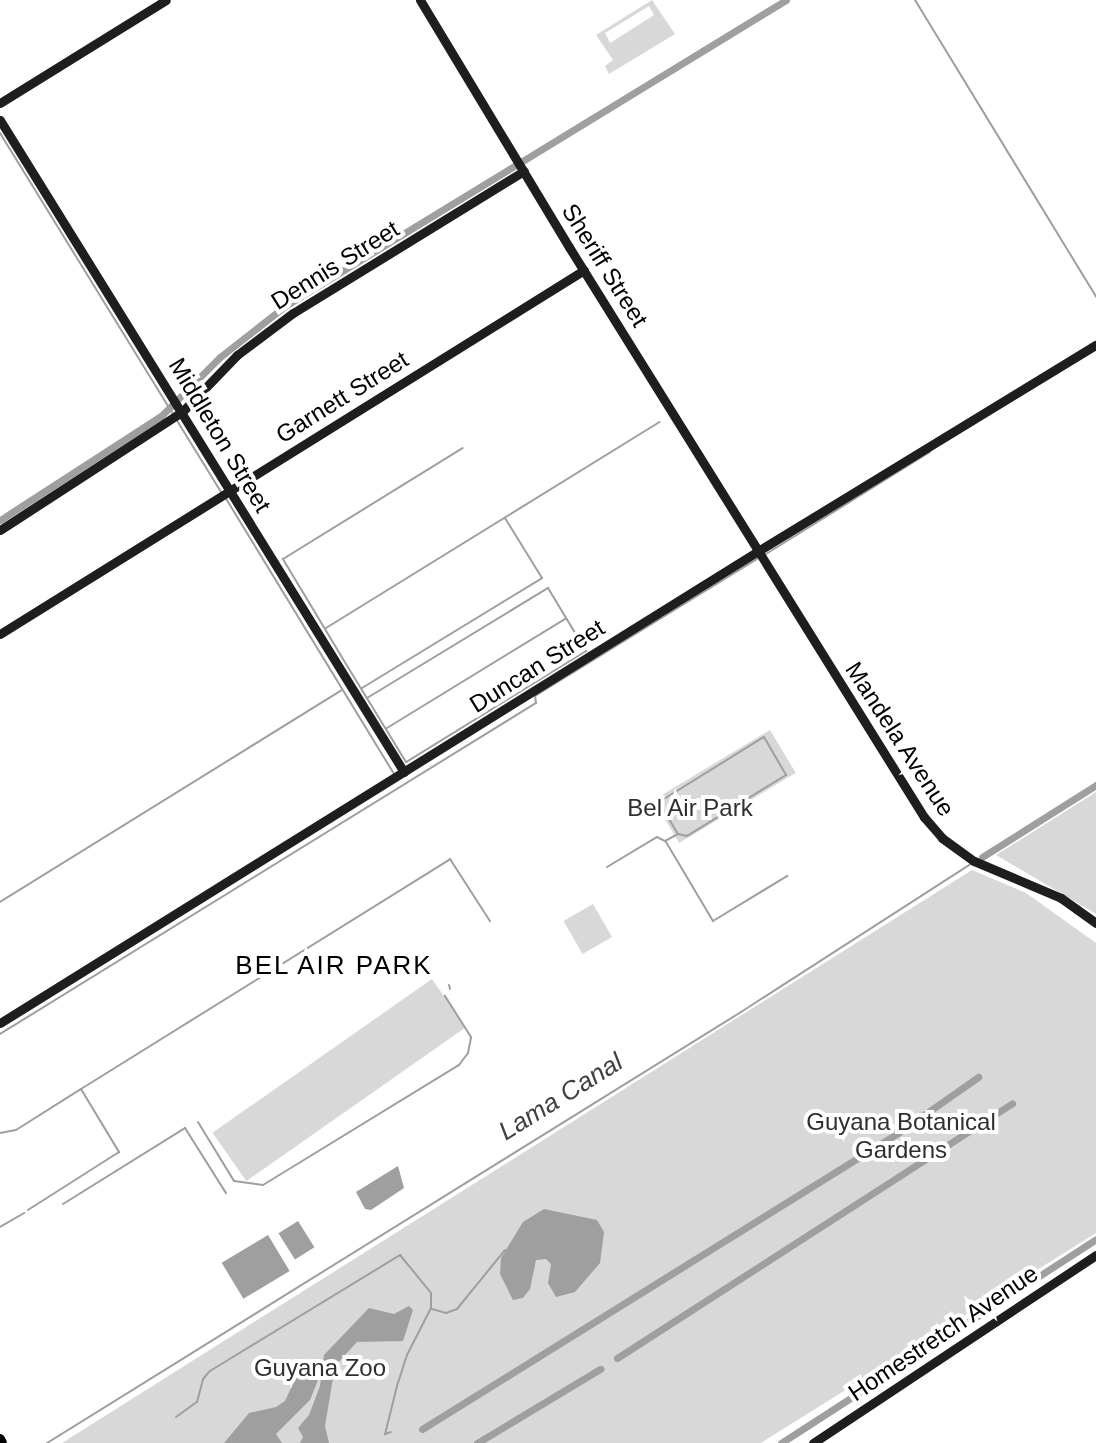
<!DOCTYPE html>
<html>
<head>
<meta charset="utf-8">
<style>
  body { margin:0 }
  #map { position:relative; width:1096px; height:1443px; overflow:hidden; background:#fff; font-family:Arial,sans-serif }
  div>[style] { position:absolute }
  [style*='--x'] { left:calc(var(--x)*1px); top:calc(var(--y)*1px); width:calc(var(--w)*1px); rotate:calc(var(--a)*1deg) }
  .green>* { inset:0; background:#d8d8d8; transform-origin:0 0 }
  .water>* { inset:0; background:#9f9f9f; transform-origin:0 0 }
  .stream>* { height:2px; margin:-1px; padding:0 1px; transform-origin:1px; border-radius:1px; background:#9f9f9f }
  .canal>* { height:7px; margin:-3.5px; padding:0 3.5px; transform-origin:3.5px; border-radius:3.5px; background:#9f9f9f }
  .secondary>* { height:9px; margin:-4.5px; padding:0 4.5px; transform-origin:4.5px; border-radius:4.5px; background:#1e1e1e }
  .primary>* { height:10px; margin:-5px; padding:0 5px; transform-origin:5px; border-radius:5px; background:#000 }
  span { translate:-50% -50%; white-space:nowrap; text-align:center; line-height:1.15; -webkit-text-stroke:8px #fff; paint-order:stroke }
  .street-label { font-size:24px; color:#000 }
  .park-label { font-size:24px; color:#2f2f2f }
  .neighbourhood-label { font-size:26px; color:#000; letter-spacing:2px }
  .water-label { font-size:26px; color:#404040; font-style:italic }
</style>
</head>
<body>
<div id="map">
  <div class="green">
    <i style="clip-path:polygon(evenodd,652px 0,675px 34px,609px 74px,605px 66px,613px 60px,596px 35px,652px 0,649px 6px,654px 15px,610px 43px,605px 33px,649px 6px)"></i>
    <i style="left:770px;top:730px;width:50px;height:136px;rotate:59deg"></i>
    <i style="clip-path:polygon(1096px 792px,1096px 914px,996px 855px)"></i>
    <i style="clip-path:polygon(972px 870px,1026px 893px,1096px 943px,1096px 1233px,761px 1443px,62px 1443px)"></i>
    <i style="left:593px;top:904px;width:38px;height:34px;rotate:60deg"></i>
    <i style="left:432px;top:979px;width:59px;height:268px;rotate:55deg"></i>
  </div>
  <div class="water">
    <i style="clip-path:polygon(398px 1166px,404px 1188px,371px 1210px,365px 1209px,356px 1192px)"></i>
    <i style="clip-path:polygon(544px 1209px,597px 1220px,604px 1232px,600px 1263px,575px 1292px,556px 1297px,548px 1283px,551px 1264px,546px 1259px,536px 1260px,530px 1289px,523px 1298px,513px 1300px,500px 1274px,501px 1258px,523px 1222px)"></i>
    <i style="left:298px;top:1221px;width:31px;height:23px;rotate:58deg"></i>
    <i style="left:268px;top:1235px;width:42px;height:54px;rotate:59deg"></i>
    <i style="clip-path:polygon(409px 1306px,413px 1310px,403px 1341px,357px 1342px,335px 1366px,325px 1426px,329px 1443px,300px 1443px,303px 1437px,298px 1428px,309px 1415px,320px 1386px,324px 1355px,369px 1308px,394px 1314px)"></i>
    <i style="clip-path:polygon(316px 1364px,318px 1380px,310px 1400px,276px 1434px,282px 1443px,224px 1443px,249px 1413px,276px 1407px,285px 1401px,298px 1373px)"></i>
  </div>
  <div class="stream">
    <i style="--x:915;--y:0;--w:348;--a:58.6"></i>
    <i style="--x:0;--y:133;--w:330;--a:58.4"></i>
    <i style="--x:176;--y:419;--w:86;--a:58.3"></i>
    <i style="--x:225;--y:497;--w:326;--a:58.6"></i>
    <i style="--x:766;--y:554;--w:193;--a:-31.9"></i>
    <i style="--x:326;--y:628;--w:392;--a:-31.7"></i>
    <i style="--x:362;--y:688;--w:211;--a:-31.4"></i>
    <i style="--x:542;--y:578;--w:70;--a:-121.7"></i>
    <i style="--x:367;--y:698;--w:212;--a:-31.3"></i>
    <i style="--x:548;--y:588;--w:74;--a:58.9"></i>
    <i style="--x:586;--y:651;--w:211;--a:148.3"></i>
    <i style="--x:406;--y:762;--w:121;--a:-121.5"></i>
    <i style="--x:343;--y:659;--w:117;--a:-121"></i>
    <i style="--x:283;--y:559;--w:211;--a:-31.7"></i>
    <i style="--x:387;--y:728;--w:209;--a:-31.5"></i>
    <i style="--x:666;--y:842;--w:92;--a:59.3"></i>
    <i style="--x:713;--y:921;--w:87;--a:-31.3"></i>
    <i style="--x:607;--y:867;--w:58;--a:-31"></i>
    <i style="--x:657;--y:837;--w:9;--a:27"></i>
    <i style="--x:665;--y:841;--w:15;--a:-28"></i>
    <i style="--x:678;--y:834;--w:37;--a:-121"></i>
    <i style="--x:659;--y:802;--w:123;--a:-31.8"></i>
    <i style="--x:764;--y:737;--w:44;--a:59.9"></i>
    <i style="--x:786;--y:775;--w:116;--a:148.4"></i>
    <i style="--x:687;--y:836;--w:9;--a:-167"></i>
    <i style="--x:0;--y:902;--w:402;--a:-31.8"></i>
    <i style="--x:449;--y:985;--w:4;--a:76"></i>
    <i style="--x:0;--y:1034;--w:630;--a:-31.7"></i>
    <i style="--x:536;--y:703;--w:7;--a:-98"></i>
    <i style="--x:535;--y:696;--w:261;--a:-31.7"></i>
    <i style="--x:81;--y:1089;--w:435;--a:-31.9"></i>
    <i style="--x:450;--y:859;--w:74;--a:57.2"></i>
    <i style="--x:198;--y:1122;--w:69;--a:58.6"></i>
    <i style="--x:234;--y:1181;--w:29;--a:8"></i>
    <i style="--x:263;--y:1185;--w:230;--a:-31.5"></i>
    <i style="--x:459;--y:1065;--w:15;--a:-53"></i>
    <i style="--x:468;--y:1053;--w:16;--a:-79"></i>
    <i style="--x:471;--y:1037;--w:49;--a:-122.4"></i>
    <i style="--x:0;--y:1133;--w:16;--a:-11"></i>
    <i style="--x:16;--y:1130;--w:77;--a:-32.2"></i>
    <i style="--x:81;--y:1089;--w:74;--a:58.9"></i>
    <i style="--x:119;--y:1152;--w:108;--a:147.5"></i>
    <i style="--x:63;--y:1204;--w:144;--a:-31.9"></i>
    <i style="--x:185;--y:1128;--w:77;--a:57.8"></i>
    <i style="--x:0;--y:1227;--w:28;--a:-30"></i>
    <i style="--x:432;--y:1309;--w:15;--a:16"></i>
    <i style="--x:446;--y:1313;--w:12;--a:-20"></i>
    <i style="--x:457;--y:1309;--w:76;--a:-50.9"></i>
    <i style="--x:176;--y:1417;--w:26;--a:-36"></i>
    <i style="--x:197;--y:1402;--w:24;--a:-75"></i>
    <i style="--x:203;--y:1379;--w:11;--a:-49"></i>
    <i style="--x:210;--y:1371;--w:223;--a:-31.4"></i>
    <i style="--x:400;--y:1255;--w:49;--a:50.8"></i>
    <i style="--x:431;--y:1293;--w:15;--a:90"></i>
    <i style="--x:431;--y:1308;--w:53;--a:117.1"></i>
    <i style="--x:407;--y:1355;--w:28;--a:108"></i>
    <i style="--x:398;--y:1382;--w:54;--a:104"></i>
    <i style="--x:385;--y:1434;--w:6;--a:-18"></i>
    <i style="--x:47;--y:1443;--w:817;--a:-31.84"></i>
    <i style="--x:741;--y:1012;--w:274;--a:-32.8"></i>
  </div>
  <div class="canal">
    <i style="--x:0;--y:520;--w:192;--a:-32.9"></i>
    <i style="--x:161;--y:416;--w:83;--a:-45"></i>
    <i style="--x:220;--y:357;--w:83;--a:-38.1"></i>
    <i style="--x:285;--y:306;--w:587;--a:-31.42"></i>
    <i style="--x:982;--y:857;--w:135;--a:-32.3"></i>
    <i style="--x:617;--y:1358;--w:470;--a:-32.8"></i>
    <i style="--x:422;--y:1429;--w:561;--a:-31.88"></i>
    <i style="--x:898;--y:1133;--w:98;--a:-35"></i>
    <i style="--x:477;--y:1443;--w:144;--a:-31"></i>
    <i style="--x:781;--y:1443;--w:375;--a:-32.9"></i>
  </div>
  <div class="secondary">
    <i style="--x:420;--y:0;--w:288;--a:58.9"></i>
    <i style="--x:569;--y:247;--w:672;--a:58.09"></i>
    <i style="--x:924;--y:817;--w:28;--a:49"></i>
    <i style="--x:942;--y:838;--w:39;--a:36"></i>
    <i style="--x:974;--y:861;--w:95;--a:23"></i>
    <i style="--x:1061;--y:898;--w:43;--a:35.5"></i>
    <i style="--x:0;--y:103;--w:195;--a:-31.8"></i>
    <i style="--x:0;--y:120;--w:767;--a:58.22"></i>
    <i style="--x:0;--y:530;--w:217;--a:-33"></i>
    <i style="--x:182;--y:412;--w:79;--a:-46"></i>
    <i style="--x:237;--y:355;--w:70;--a:-36.9"></i>
    <i style="--x:293;--y:313;--w:271;--a:-31.6"></i>
    <i style="--x:0;--y:634;--w:688;--a:-31.93"></i>
    <i style="--x:0;--y:1023;--w:893;--a:-31.91"></i>
    <i style="--x:758;--y:551;--w:396;--a:-31.4"></i>
    <i style="--x:813;--y:1443;--w:340;--a:-33.6"></i>
  </div>
  <div class="primary">
    <i style="--x:0;--y:1439;--w:4;--a:63"></i>
  </div>
  <div class="street-label">
    <span style="left:335px;top:265px;rotate:-32deg">Dennis Street</span>
    <span style="left:605px;top:265px;rotate:58deg">Sheriff Street</span>
    <span style="left:342px;top:397px;rotate:-32deg">Garnett Street</span>
    <span style="left:220px;top:435px;rotate:59deg">Middleton Street</span>
    <span style="left:537px;top:666px;rotate:-32deg">Duncan Street</span>
    <span style="left:900px;top:739px;rotate:57deg">Mandela Avenue</span>
    <span style="left:943px;top:1333px;rotate:-34deg">Homestretch Avenue</span>
  </div>
  <div class="park-label">
    <span style="left:690px;top:808px">Bel Air Park</span>
    <span style="left:901px;top:1136px">Guyana Botanical<br>Gardens</span>
    <span style="left:320px;top:1368px">Guyana Zoo</span>
  </div>
  <div class="neighbourhood-label">
    <span style="left:334px;top:966px">BEL AIR PARK</span>
  </div>
  <div class="water-label">
    <span style="left:561px;top:1097px;rotate:-32deg">Lama Canal</span>
  </div>
</div>
</body>
</html>
